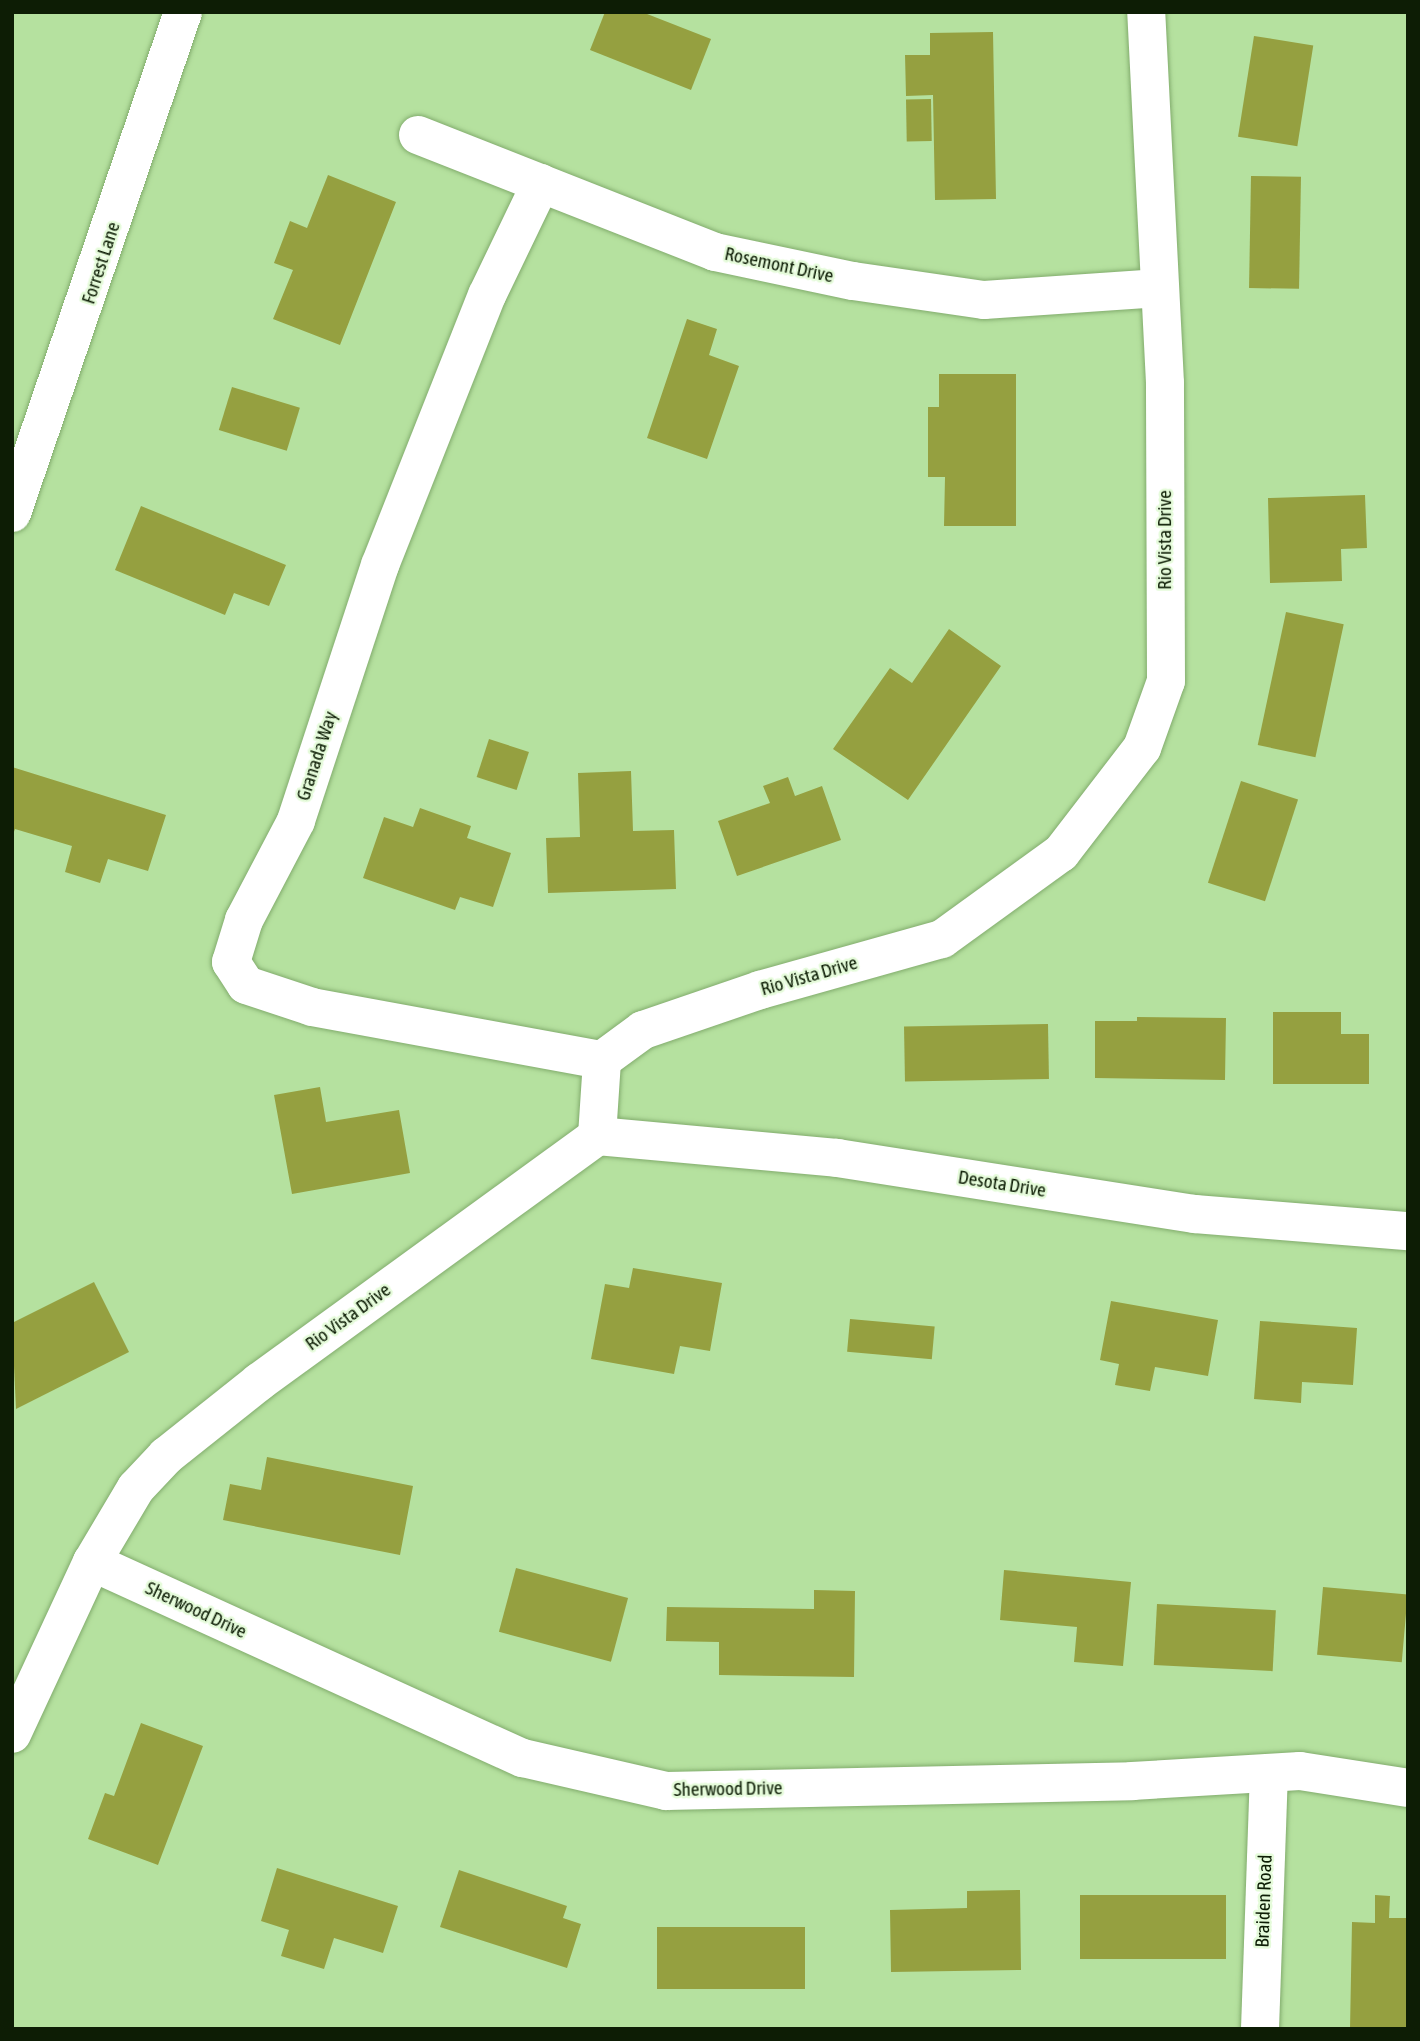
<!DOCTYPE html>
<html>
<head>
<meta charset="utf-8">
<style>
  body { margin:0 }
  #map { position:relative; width:1420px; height:2041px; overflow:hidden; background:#b5e19f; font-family:"Asap Condensed",sans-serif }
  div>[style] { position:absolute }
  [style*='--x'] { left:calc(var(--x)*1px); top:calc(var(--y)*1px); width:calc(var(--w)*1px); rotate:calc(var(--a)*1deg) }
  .building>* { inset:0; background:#95a040; transform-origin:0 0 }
  .roads { filter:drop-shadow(0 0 2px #82ac6d) drop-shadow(0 0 2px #82ac6d) }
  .minor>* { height:38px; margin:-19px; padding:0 19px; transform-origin:19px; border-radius:19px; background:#fff }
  span { translate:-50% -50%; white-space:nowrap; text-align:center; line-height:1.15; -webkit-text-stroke:5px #e5fbda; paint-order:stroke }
  .street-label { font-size:19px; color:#0d1d05 }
  .frame { position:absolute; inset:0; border:14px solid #0d1d05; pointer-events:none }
</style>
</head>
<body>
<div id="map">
  <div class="building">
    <i style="clip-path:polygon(605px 12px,642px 12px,711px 39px,691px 90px,590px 50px)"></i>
    <i style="clip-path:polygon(993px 32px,996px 199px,935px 200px,933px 95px,906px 96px,905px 55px,930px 55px,930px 33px)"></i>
    <i style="left:1254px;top:36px;width:60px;height:102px;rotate:9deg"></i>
    <i style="left:931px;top:99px;width:42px;height:25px;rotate:89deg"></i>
    <i style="clip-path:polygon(328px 175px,396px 202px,340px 345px,273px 319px,293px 270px,274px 263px,290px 221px,307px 228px)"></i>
    <i style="left:1251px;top:176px;width:50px;height:112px;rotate:1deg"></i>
    <i style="clip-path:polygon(687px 319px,717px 329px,709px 355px,739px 366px,707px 459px,647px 438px)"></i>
    <i style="clip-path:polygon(939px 374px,1016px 374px,1016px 526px,944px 526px,945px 477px,928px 477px,928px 407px,939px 407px)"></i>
    <i style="left:232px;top:387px;width:71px;height:45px;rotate:17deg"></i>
    <i style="clip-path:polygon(1365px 495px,1367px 548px,1341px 549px,1342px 581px,1270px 583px,1268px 498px)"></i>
    <i style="clip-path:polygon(141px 506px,286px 565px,269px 606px,234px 593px,225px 615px,115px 570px)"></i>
    <i style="left:1286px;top:612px;width:59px;height:136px;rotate:12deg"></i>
    <i style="clip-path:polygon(949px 629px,1001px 666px,908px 800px,833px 749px,890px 668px,912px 683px)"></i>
    <i style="left:489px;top:739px;width:42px;height:40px;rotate:18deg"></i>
    <i style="clip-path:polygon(12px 767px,166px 815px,148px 871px,108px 859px,100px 883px,65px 872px,72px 846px,15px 829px,12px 837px)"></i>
    <i style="clip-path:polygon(631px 771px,633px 831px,674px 830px,676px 889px,548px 893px,546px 838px,580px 837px,578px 773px)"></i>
    <i style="clip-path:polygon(788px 777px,795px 796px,822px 786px,841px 840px,737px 876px,718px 821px,770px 803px,763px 786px)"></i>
    <i style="left:1241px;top:781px;width:60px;height:107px;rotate:18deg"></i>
    <i style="clip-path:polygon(420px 808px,471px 826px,467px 838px,511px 853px,493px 907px,460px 897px,455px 910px,363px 878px,384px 817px,413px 827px)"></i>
    <i style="clip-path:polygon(1273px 1012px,1341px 1012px,1341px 1034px,1369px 1034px,1369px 1084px,1273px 1084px)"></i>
    <i style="clip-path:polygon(1137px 1017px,1226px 1018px,1225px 1080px,1095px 1078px,1095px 1021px,1137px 1021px)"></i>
    <i style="left:1048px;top:1024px;width:55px;height:144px;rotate:89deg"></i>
    <i style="clip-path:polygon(320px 1087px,326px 1122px,399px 1110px,410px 1173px,292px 1194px,274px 1095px)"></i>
    <i style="clip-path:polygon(633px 1268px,722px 1283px,710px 1351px,680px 1346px,674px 1374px,591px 1359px,605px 1284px,629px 1288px)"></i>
    <i style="clip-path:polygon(94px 1282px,129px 1352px,16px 1409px,12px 1323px)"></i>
    <i style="clip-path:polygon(1111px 1301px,1218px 1320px,1208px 1376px,1155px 1367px,1150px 1391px,1115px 1385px,1119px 1364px,1100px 1360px)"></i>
    <i style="left:850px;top:1319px;width:85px;height:33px;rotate:5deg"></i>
    <i style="clip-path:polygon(1260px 1321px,1357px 1328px,1353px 1385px,1302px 1382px,1301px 1403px,1254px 1399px)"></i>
    <i style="clip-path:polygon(267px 1457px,413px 1486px,400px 1555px,223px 1520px,230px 1484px,261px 1490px)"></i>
    <i style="left:516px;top:1568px;width:116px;height:66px;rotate:15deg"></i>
    <i style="clip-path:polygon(1004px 1570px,1131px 1582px,1123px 1666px,1074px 1662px,1077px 1627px,1000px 1620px)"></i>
    <i style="left:1323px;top:1587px;width:85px;height:68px;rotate:5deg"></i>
    <i style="clip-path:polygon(814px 1590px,855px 1591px,854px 1677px,719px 1675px,719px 1642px,666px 1641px,667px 1607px,814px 1609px)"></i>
    <i style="left:1157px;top:1604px;width:119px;height:61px;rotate:3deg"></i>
    <i style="clip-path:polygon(141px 1723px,203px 1746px,158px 1865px,88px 1839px,105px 1793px,114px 1796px)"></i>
    <i style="clip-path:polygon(277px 1868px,398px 1906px,383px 1953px,334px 1938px,324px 1969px,281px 1956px,289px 1930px,261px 1921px)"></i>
    <i style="clip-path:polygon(459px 1870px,567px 1906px,563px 1918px,581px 1924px,567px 1968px,440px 1927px)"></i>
    <i style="clip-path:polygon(1020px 1890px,1021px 1970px,891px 1972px,890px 1910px,967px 1908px,967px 1891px)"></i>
    <i style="left:1080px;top:1895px;width:146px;height:64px"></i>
    <i style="clip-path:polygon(1375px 1895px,1390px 1896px,1389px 1918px,1408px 1918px,1408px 2029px,1350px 2029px,1352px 1922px,1375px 1923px)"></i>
    <i style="left:657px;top:1927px;width:148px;height:62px"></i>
  </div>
  <div class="roads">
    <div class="minor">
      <i style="--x:418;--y:135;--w:319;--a:21.5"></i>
      <i style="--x:715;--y:252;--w:141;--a:11.9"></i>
      <i style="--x:853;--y:281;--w:132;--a:8.3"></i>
      <i style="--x:984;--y:300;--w:176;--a:-3.9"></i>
      <i style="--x:541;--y:183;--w:124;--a:115.7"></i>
      <i style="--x:487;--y:295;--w:290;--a:111.6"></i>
      <i style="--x:380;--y:565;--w:269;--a:108.2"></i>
      <i style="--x:296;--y:821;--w:112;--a:117.7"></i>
      <i style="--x:244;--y:920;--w:44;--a:107.2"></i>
      <i style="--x:231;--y:962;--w:27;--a:57"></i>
      <i style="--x:246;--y:985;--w:70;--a:18.4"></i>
      <i style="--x:312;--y:1007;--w:295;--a:10.4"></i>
      <i style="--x:12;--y:513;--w:529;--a:-71.15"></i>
      <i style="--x:597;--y:1136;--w:241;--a:5.2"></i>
      <i style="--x:837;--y:1158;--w:362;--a:8.9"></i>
      <i style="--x:1195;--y:1214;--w:214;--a:4.6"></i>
      <i style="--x:92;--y:1562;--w:473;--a:24.5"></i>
      <i style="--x:523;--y:1758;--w:147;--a:13"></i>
      <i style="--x:666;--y:1791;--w:466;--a:-1.2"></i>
      <i style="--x:1132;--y:1781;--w:168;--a:-3.4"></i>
      <i style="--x:1300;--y:1771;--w:109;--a:8.9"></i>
      <i style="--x:12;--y:1734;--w:190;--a:-65.1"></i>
      <i style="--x:92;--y:1562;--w:86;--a:-59.3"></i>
      <i style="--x:136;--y:1488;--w:44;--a:-46.8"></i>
      <i style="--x:166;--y:1456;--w:119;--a:-38.5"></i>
      <i style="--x:259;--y:1382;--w:418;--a:-36"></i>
      <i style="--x:597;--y:1136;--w:76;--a:-86.2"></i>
      <i style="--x:602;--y:1060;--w:51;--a:-36.2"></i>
      <i style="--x:643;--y:1030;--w:124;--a:-18.9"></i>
      <i style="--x:760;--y:990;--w:189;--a:-15.7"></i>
      <i style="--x:942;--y:939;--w:147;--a:-35.9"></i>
      <i style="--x:1061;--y:853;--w:133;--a:-52.4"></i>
      <i style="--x:1142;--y:748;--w:71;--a:-70.3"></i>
      <i style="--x:1166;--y:681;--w:298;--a:-90.2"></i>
      <i style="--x:1165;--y:383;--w:371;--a:-92.9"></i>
      <i style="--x:1260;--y:2029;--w:256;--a:-88"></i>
    </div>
  </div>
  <div class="street-label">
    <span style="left:101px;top:263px;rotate:-72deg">Forrest Lane</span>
    <span style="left:779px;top:265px;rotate:12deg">Rosemont Drive</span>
    <span style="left:1165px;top:540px;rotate:-90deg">Rio Vista Drive</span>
    <span style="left:317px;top:756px;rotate:-72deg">Granada Way</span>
    <span style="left:809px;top:976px;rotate:-16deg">Rio Vista Drive</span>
    <span style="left:1002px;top:1184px;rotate:9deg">Desota Drive</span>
    <span style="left:348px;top:1317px;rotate:-36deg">Rio Vista Drive</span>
    <span style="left:196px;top:1610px;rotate:25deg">Sherwood Drive</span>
    <span style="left:728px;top:1789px;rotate:-1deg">Sherwood Drive</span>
    <span style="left:1264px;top:1901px;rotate:-88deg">Braiden Road</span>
  </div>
  <div class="frame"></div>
</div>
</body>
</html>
